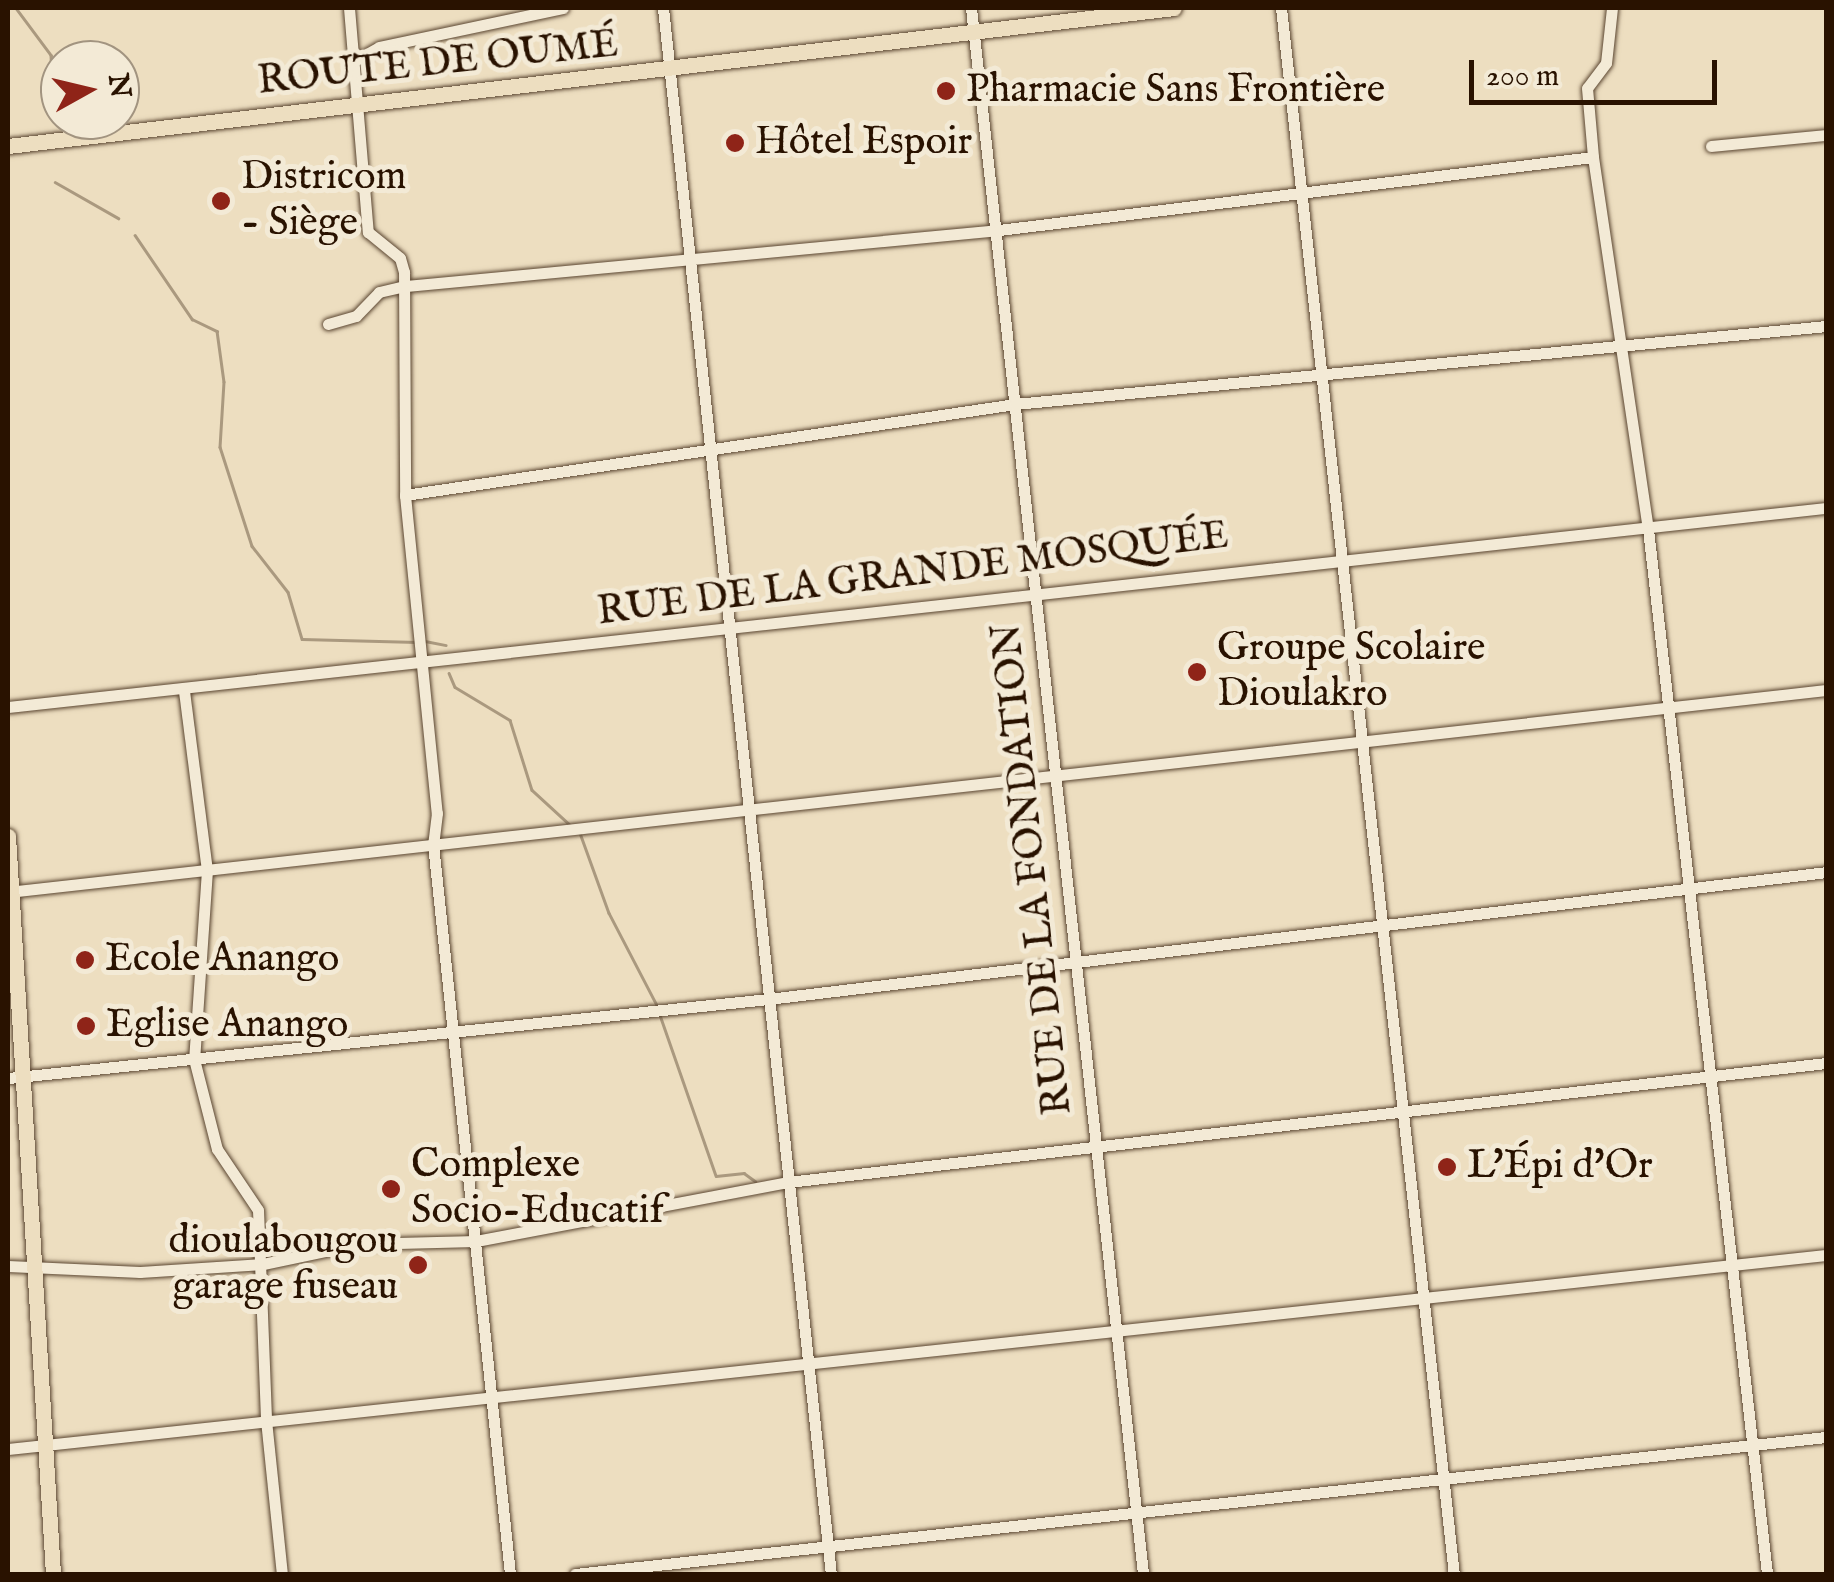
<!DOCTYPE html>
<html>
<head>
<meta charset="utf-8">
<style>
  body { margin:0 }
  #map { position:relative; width:1834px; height:1582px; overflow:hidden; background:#eddec0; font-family:"IM FELL English",serif }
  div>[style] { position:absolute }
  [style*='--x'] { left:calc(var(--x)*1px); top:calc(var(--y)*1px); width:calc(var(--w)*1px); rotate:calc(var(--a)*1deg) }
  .stream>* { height:2.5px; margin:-1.25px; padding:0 1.25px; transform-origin:1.25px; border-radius:1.25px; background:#aa997f }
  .roads { filter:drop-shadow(0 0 2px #5a4530) drop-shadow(0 0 2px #5a4530) }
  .minor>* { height:11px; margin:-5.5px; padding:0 5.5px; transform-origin:5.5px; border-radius:5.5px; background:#f3ead6 }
  .major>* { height:15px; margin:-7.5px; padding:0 7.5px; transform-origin:7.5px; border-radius:7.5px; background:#eddec0 }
  .dots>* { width:28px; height:28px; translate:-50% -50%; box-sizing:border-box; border:5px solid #f3ead6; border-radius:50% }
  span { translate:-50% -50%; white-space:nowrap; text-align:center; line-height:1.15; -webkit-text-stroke:10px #f3ead6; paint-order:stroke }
  .street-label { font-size:40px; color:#291200 }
  .poi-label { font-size:40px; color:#291200 }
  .left { translate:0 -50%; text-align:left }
  .right { translate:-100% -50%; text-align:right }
  .frame { position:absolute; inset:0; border:10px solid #291200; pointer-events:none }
  .north { position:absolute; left:40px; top:40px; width:100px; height:100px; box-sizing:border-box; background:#f3ead6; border:2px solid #a29480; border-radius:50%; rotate:82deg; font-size:28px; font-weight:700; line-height:40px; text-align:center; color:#291200 }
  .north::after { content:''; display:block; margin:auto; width:35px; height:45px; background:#8f2418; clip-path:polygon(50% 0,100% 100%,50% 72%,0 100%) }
  .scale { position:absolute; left:1469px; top:60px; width:248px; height:45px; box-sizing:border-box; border:5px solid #291200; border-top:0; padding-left:12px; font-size:30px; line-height:35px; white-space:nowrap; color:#291200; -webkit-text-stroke:8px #f3ead6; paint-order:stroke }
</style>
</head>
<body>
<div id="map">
  <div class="stream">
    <i style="--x:16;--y:8;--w:59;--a:53.3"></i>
    <i style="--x:51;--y:55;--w:44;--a:87.4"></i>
    <i style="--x:55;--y:182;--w:73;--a:29.7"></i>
    <i style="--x:135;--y:235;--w:102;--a:55.8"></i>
    <i style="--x:192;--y:319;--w:28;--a:26"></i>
    <i style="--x:217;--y:331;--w:51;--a:82.2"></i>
    <i style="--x:224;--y:382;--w:65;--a:93.5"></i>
    <i style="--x:220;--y:447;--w:104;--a:72.1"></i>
    <i style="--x:252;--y:546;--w:58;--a:52"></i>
    <i style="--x:288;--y:592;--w:49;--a:73.4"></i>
    <i style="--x:302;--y:639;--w:115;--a:1.5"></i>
    <i style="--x:425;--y:641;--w:21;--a:11"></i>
    <i style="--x:449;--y:673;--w:15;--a:67"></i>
    <i style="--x:455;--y:687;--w:64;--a:31"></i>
    <i style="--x:510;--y:720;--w:73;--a:72.6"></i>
    <i style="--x:532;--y:790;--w:52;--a:42.6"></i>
    <i style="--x:580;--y:833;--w:85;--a:70.1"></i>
    <i style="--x:609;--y:913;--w:106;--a:62.5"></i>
    <i style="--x:660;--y:1015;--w:170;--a:70.8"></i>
    <i style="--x:716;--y:1176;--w:28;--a:-6"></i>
    <i style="--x:744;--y:1173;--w:14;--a:36"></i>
  </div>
  <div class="roads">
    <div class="minor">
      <i style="--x:349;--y:8;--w:225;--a:85.2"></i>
      <i style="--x:368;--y:232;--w:41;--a:39.1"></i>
      <i style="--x:400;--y:258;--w:15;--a:74"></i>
      <i style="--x:404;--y:272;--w:223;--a:89.7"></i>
      <i style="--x:405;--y:495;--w:320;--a:84.3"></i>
      <i style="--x:437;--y:813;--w:31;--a:97"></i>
      <i style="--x:433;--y:844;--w:734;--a:83.98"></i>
      <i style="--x:663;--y:8;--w:1575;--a:83.88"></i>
      <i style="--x:971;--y:8;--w:1575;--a:83.73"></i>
      <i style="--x:1281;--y:8;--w:1576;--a:83.7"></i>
      <i style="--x:1612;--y:8;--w:55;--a:96.2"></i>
      <i style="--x:1606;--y:63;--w:31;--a:127"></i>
      <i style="--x:1587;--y:88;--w:69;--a:85"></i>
      <i style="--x:1593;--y:157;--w:376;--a:81.6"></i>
      <i style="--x:1648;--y:529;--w:1052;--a:83.5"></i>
      <i style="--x:356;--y:60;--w:26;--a:-29"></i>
      <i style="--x:379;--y:47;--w:188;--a:-12"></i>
      <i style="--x:1711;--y:146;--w:116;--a:-5.5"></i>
      <i style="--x:328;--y:324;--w:29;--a:-16"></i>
      <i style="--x:356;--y:316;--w:33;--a:-46"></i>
      <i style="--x:379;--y:292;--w:28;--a:-13"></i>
      <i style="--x:406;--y:286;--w:596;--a:-5.39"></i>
      <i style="--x:999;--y:230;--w:598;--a:-7.01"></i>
      <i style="--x:405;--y:495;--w:617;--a:-8.48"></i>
      <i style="--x:1015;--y:404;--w:815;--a:-5.49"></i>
      <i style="--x:184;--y:691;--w:180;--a:82.7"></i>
      <i style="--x:207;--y:870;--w:189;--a:93.9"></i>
      <i style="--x:194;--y:1059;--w:93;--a:75.7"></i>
      <i style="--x:217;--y:1149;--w:73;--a:56.1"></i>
      <i style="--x:258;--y:1210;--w:210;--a:87.8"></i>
      <i style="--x:266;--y:1420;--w:155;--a:84.1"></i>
      <i style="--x:8;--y:707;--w:1829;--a:-6.25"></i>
      <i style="--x:8;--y:892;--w:1829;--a:-6.34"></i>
      <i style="--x:8;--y:1078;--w:764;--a:-5.93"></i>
      <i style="--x:768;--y:999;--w:1066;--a:-6.84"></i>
      <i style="--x:8;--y:1266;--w:132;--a:2.6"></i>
      <i style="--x:140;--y:1272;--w:123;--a:-3.7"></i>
      <i style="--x:263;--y:1264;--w:97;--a:-11.9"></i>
      <i style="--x:358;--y:1244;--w:118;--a:-1.5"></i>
      <i style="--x:476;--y:1241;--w:318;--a:-10.7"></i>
      <i style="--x:788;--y:1182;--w:1045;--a:-6.54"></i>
      <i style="--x:8;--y:1449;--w:1828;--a:-6.09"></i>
      <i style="--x:575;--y:1574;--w:1258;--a:-6.25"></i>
    </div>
    <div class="major">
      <i style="--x:8;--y:146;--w:1174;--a:-6.75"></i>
      <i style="--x:8;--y:836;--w:739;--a:86.51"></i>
    </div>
  </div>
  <div class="dots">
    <i style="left:946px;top:91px;background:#8f2418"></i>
    <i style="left:735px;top:143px;background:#8f2418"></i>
    <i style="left:221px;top:201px;background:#8f2418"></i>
    <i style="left:1197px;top:672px;background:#8f2418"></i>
    <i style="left:85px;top:960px;background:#8f2418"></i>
    <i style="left:86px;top:1026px;background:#8f2418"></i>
    <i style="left:1447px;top:1167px;background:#8f2418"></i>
    <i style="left:391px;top:1189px;background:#8f2418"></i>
    <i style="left:418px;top:1265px;background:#8f2418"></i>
  </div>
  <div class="street-label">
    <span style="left:438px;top:64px;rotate:-6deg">ROUTE DE OUMÉ</span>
    <span style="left:913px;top:575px;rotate:-7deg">RUE DE LA GRANDE MOSQUÉE</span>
    <span style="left:1034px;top:869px;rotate:-96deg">RUE DE LA FONDATION</span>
  </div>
  <div class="poi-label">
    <span class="left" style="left:966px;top:91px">Pharmacie Sans Frontière</span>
    <span class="left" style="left:755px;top:143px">Hôtel Espoir</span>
    <span class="left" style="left:241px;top:201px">Districom<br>- Siège</span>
    <span class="left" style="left:1217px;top:672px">Groupe Scolaire<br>Dioulakro</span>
    <span class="left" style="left:105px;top:960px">Ecole Anango</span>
    <span class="left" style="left:106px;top:1026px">Eglise Anango</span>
    <span class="left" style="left:411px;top:1189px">Complexe<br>Socio-Educatif</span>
    <span class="left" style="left:1467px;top:1167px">L'Épi d'Or</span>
    <span class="right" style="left:398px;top:1265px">dioulabougou<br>garage fuseau</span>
  </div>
  <div class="frame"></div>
  <div class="north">N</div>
  <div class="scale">200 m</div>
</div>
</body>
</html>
